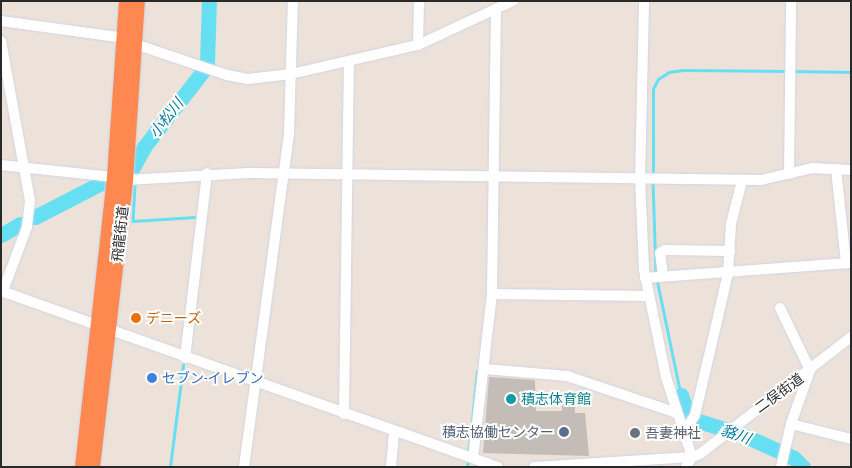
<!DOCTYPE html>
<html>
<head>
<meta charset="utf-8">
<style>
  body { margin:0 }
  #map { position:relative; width:852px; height:468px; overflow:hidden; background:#ece2da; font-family:"Asap Condensed","Noto Sans JP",sans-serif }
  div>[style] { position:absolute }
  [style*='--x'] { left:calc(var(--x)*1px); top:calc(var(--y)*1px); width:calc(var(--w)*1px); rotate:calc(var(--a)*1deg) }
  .stream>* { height:2.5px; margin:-1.25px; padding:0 1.25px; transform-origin:1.25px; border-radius:1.25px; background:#67dff3 }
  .river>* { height:15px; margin:-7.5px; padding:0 7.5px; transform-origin:7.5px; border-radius:7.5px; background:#67dff3 }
  .building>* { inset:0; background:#c4bcb6 }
  .roads { filter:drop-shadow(0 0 1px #cfd5e3) drop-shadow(0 0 1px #cfd5e3) }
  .minor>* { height:10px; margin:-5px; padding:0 5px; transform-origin:5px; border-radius:5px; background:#fff }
  .highway>* { height:14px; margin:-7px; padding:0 7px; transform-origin:7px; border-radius:7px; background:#ff8851 }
  .dots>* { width:14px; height:14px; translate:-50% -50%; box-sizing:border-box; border:2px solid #fff; border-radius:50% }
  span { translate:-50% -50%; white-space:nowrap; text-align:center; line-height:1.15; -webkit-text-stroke:4px #fff; paint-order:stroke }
  .street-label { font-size:14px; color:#292929 }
  .food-label { font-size:14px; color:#c56008 }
  .left { translate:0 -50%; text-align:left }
  .shop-label { font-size:14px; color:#366cbe }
  .culture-label { font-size:14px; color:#0d838f }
  .service-label { font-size:14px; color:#4e5e75 }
  .right { translate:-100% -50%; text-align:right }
  .worship-label { font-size:14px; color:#5b616d }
  .water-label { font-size:15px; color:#077c9e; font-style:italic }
  .frame { position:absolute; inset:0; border:2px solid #292929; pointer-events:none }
</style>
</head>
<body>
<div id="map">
  <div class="stream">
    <i style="--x:792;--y:71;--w:59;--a:1"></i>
    <i style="--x:653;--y:176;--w:87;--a:-90"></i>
    <i style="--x:653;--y:89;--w:11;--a:-63"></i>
    <i style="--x:658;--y:79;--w:13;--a:-32"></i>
    <i style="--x:669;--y:72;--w:14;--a:-8"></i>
    <i style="--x:683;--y:70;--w:104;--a:0.6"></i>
    <i style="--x:653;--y:182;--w:92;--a:88.1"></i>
    <i style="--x:135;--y:184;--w:37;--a:93"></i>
    <i style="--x:133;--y:221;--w:62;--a:-3.7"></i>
    <i style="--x:657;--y:279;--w:118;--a:78.3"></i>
    <i style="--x:472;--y:420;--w:48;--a:-84.1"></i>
    <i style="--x:468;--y:452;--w:26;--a:-81"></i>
    <i style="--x:170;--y:467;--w:103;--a:-82.7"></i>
    <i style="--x:467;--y:467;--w:7;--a:-82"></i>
  </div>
  <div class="river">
    <i style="--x:207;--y:63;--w:62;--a:-88.2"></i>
    <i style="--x:132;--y:169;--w:25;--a:-61"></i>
    <i style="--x:144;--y:147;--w:96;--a:-52.2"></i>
    <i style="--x:35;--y:217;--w:76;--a:-27.2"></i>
    <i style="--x:1;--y:235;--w:22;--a:-30"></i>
    <i style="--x:681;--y:395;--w:24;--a:71"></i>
    <i style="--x:689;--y:418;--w:57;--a:17.5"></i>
    <i style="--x:743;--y:435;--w:56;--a:24.3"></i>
    <i style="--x:794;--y:458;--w:13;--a:45"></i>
  </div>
  <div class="building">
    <i style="clip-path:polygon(489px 377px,535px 380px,536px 411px,562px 411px,562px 404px,575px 404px,575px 413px,585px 413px,589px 456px,483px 453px)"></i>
  </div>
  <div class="roads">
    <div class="minor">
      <i style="--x:1;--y:21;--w:125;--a:7.8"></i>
      <i style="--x:1;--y:41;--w:163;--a:79.7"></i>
      <i style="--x:30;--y:201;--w:26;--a:97"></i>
      <i style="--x:27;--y:227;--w:68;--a:110.6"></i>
      <i style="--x:135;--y:44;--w:97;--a:18.6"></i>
      <i style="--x:227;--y:75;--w:21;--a:11"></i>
      <i style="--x:248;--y:79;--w:43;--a:-6.6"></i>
      <i style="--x:291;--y:74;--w:130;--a:-12.9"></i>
      <i style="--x:418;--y:45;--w:105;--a:-24.9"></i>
      <i style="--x:418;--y:45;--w:44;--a:-88.7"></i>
      <i style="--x:1;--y:165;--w:114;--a:6.1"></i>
      <i style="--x:836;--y:169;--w:95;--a:83.9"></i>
      <i style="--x:789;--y:174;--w:173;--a:-89.3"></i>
      <i style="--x:126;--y:180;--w:123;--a:-3.3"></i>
      <i style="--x:249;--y:173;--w:512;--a:0.78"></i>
      <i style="--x:761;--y:180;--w:52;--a:-13.2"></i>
      <i style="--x:812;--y:168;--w:39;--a:3"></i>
      <i style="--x:663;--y:276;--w:23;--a:-97"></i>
      <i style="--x:660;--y:253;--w:6;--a:-31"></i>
      <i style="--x:665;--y:250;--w:65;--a:0.9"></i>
      <i style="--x:645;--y:278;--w:207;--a:-4.2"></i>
      <i style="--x:1;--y:291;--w:527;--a:19.5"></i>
      <i style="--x:492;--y:294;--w:155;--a:0.7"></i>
      <i style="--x:780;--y:308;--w:69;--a:64.2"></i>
      <i style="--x:810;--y:370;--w:57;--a:109.4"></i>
      <i style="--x:791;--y:424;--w:44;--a:103.1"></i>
      <i style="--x:185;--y:358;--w:186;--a:-83.2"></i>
      <i style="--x:485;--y:369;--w:82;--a:4.9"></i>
      <i style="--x:567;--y:376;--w:116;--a:18.6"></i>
      <i style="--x:344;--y:414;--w:352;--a:-89.2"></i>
      <i style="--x:791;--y:424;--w:62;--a:14"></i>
      <i style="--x:684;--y:432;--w:20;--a:-57"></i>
      <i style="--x:695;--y:415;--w:101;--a:-76.8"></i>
      <i style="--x:718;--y:317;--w:45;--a:-77.2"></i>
      <i style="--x:728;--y:273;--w:49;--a:-86.5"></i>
      <i style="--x:731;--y:224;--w:44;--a:-75.7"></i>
      <i style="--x:473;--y:458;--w:165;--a:-83.4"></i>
      <i style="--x:492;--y:294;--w:284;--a:-89.2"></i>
      <i style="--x:244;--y:467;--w:337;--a:-82.3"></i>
      <i style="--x:289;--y:133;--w:132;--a:-88.3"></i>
      <i style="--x:391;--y:467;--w:36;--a:-85"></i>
      <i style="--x:534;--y:467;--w:158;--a:-3.6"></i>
      <i style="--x:692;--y:457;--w:84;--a:-108"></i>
      <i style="--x:666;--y:377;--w:109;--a:-101.6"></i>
      <i style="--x:644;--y:270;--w:90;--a:-92.5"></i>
      <i style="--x:640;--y:180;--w:179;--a:-88.7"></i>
      <i style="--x:686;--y:467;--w:12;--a:-59"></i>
      <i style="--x:692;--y:457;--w:9;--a:-21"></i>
      <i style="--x:700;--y:454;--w:191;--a:-37.8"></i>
    </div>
    <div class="highway">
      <i style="--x:82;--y:467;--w:292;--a:-83.7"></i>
      <i style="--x:114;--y:177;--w:176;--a:-86.1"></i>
      <i style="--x:93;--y:467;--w:289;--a:-83.4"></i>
      <i style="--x:126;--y:180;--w:179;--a:-86.2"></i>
    </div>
  </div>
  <div class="dots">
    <i style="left:136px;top:318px;background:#e8710a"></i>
    <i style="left:152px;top:378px;background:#3f7fe0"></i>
    <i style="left:511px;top:399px;background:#0f9aa8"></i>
    <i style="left:564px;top:432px;background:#5c6f8a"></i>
    <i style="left:635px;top:433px;background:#6b7280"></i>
  </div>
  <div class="street-label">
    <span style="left:120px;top:234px;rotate:-84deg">飛龍街道</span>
    <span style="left:779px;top:393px;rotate:-36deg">二俣街道</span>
  </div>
  <div class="food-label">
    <span class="left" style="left:146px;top:318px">デニーズ</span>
  </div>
  <div class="shop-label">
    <span class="left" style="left:162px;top:378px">セブン-イレブン</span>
  </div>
  <div class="culture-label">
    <span class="left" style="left:521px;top:399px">積志体育館</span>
  </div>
  <div class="service-label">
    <span class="right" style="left:554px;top:432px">積志協働センター</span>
  </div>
  <div class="worship-label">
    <span class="left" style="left:645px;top:433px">吾妻神社</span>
  </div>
  <div class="water-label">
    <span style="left:166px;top:118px;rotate:-52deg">小松川</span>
    <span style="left:736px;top:434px;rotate:20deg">貉川</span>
  </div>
  <div class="frame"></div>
</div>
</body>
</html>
